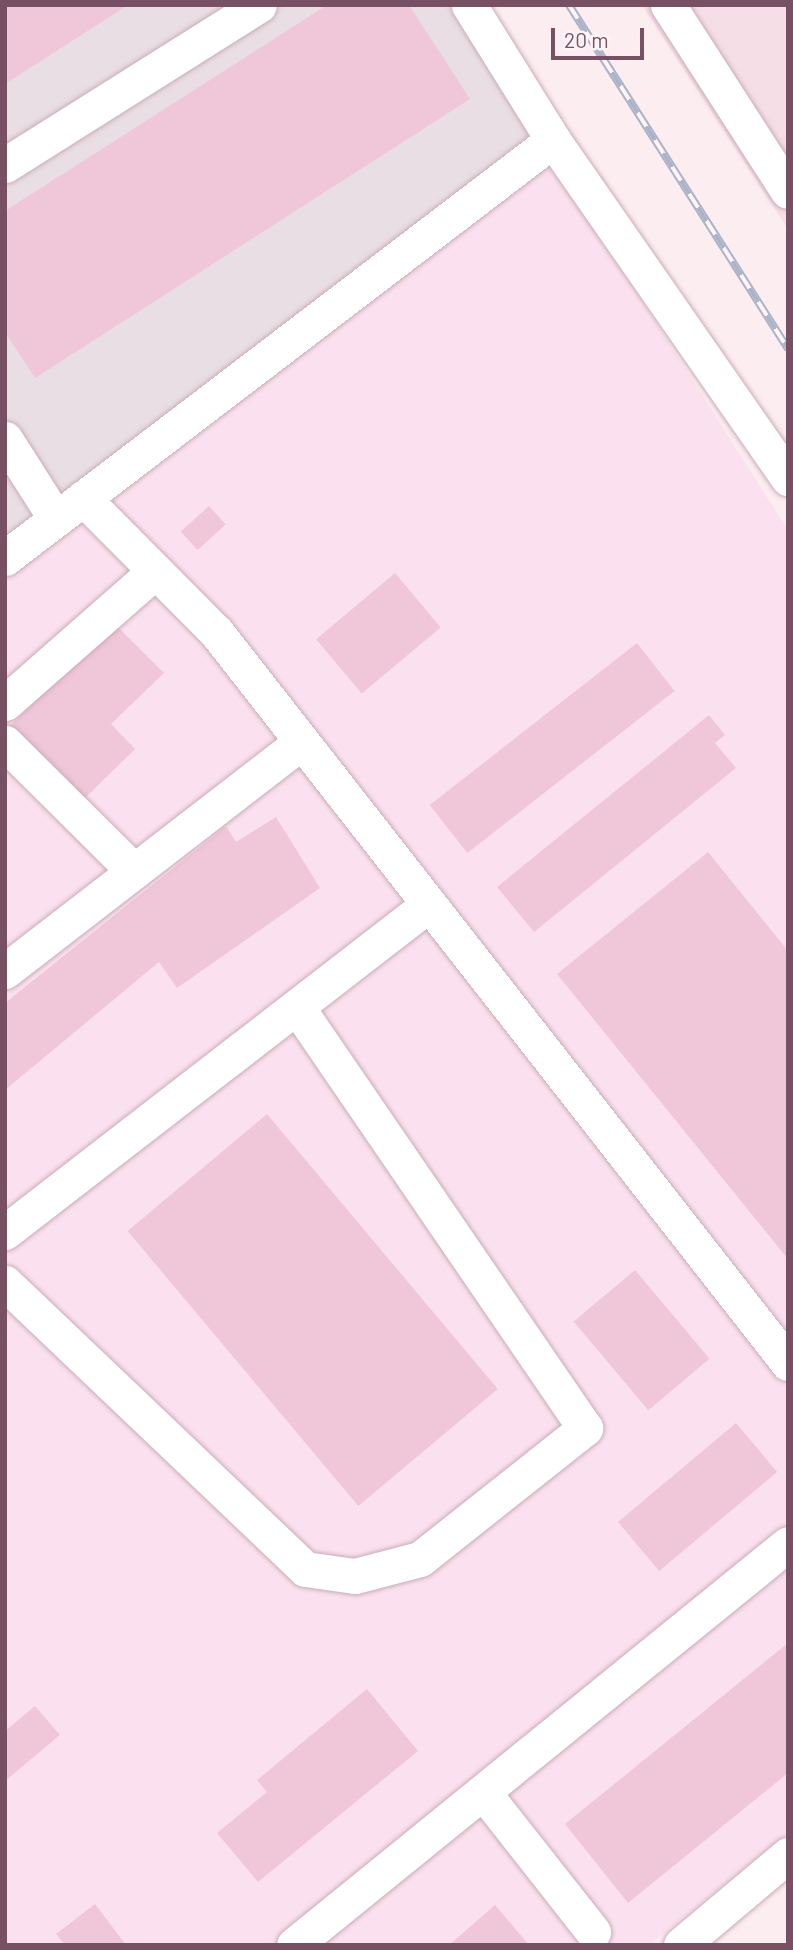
<!DOCTYPE html>
<html>
<head>
<meta charset="utf-8">
<style>
  body { margin:0 }
  #map { position:relative; width:793px; height:1950px; overflow:hidden; background:#fcedf0; font-family:Barlow,sans-serif }
  div>[style] { position:absolute }
  [style*='--x'] { left:calc(var(--x)*1px); top:calc(var(--y)*1px); width:calc(var(--w)*1px); rotate:calc(var(--a)*1deg) }
  .residential>* { inset:0; background:#f5dee5 }
  .commercial>* { inset:0; background:#fbe1ef }
  .industrial>* { inset:0; background:#e9dee3 }
  .building>* { inset:0; background:#f0c6d9; transform-origin:0 0 }
  .roads { filter:drop-shadow(0 0 2px #caacb8) drop-shadow(0 0 2px #caacb8) }
  .street>* { height:35px; margin:-17.5px; padding:0 17.5px; transform-origin:17.5px; border-radius:17.5px; background:#fff }
  .rail>* { height:8px; margin-top:-4px; transform-origin:0; background:repeating-linear-gradient(90deg,#fef3f6 0 16px,#aab3c7 0 32px); box-sizing:border-box; border-block:2px solid #aab3c7 }
  span { translate:-50% -50%; white-space:nowrap; text-align:center; line-height:1.15; -webkit-text-stroke:7px #fef3f6; paint-order:stroke }
  .frame { position:absolute; inset:0; border:7px solid #775063; pointer-events:none }
  .scale { position:absolute; left:551px; top:28px; width:93px; height:32px; box-sizing:border-box; border:4px solid #775063; border-top:0; padding-left:9px; font-size:21px; line-height:24px; white-space:nowrap; color:#775063; -webkit-text-stroke:5px #fef3f6; paint-order:stroke }
</style>
</head>
<body>
<div id="map">
  <div class="residential">
    <i style="clip-path:polygon(642px 5px,788px 5px,788px 229px,644px 8px)"></i>
  </div>
  <div class="commercial">
    <i style="clip-path:polygon(553px 161px,788px 530px,788px 1833px,649px 1945px,5px 1945px,5px 570px)"></i>
  </div>
  <div class="industrial">
    <i style="clip-path:polygon(5px 5px,454px 5px,553px 161px,5px 570px)"></i>
  </div>
  <div class="building">
    <i style="clip-path:polygon(5px 5px,128px 5px,5px 84px)"></i>
    <i style="clip-path:polygon(327px 5px,409px 5px,470px 99px,35px 378px,5px 332px,5px 211px)"></i>
    <i style="left:209px;top:506px;width:25px;height:38px;rotate:48deg"></i>
    <i style="left:395px;top:573px;width:71px;height:103px;rotate:50deg"></i>
    <i style="clip-path:polygon(114px 623px,164px 673px,111px 724px,135px 749px,84px 799px,11px 725px)"></i>
    <i style="left:637px;top:643px;width:61px;height:263px;rotate:52deg"></i>
    <i style="clip-path:polygon(709px 715px,725px 735px,715px 743px,736px 768px,534px 932px,497px 887px)"></i>
    <i style="clip-path:polygon(276px 817px,320px 888px,177px 988px,159px 962px,5px 1090px,5px 1003px,226px 826px,236px 842px)"></i>
    <i style="clip-path:polygon(708px 852px,788px 951px,788px 1259px,557px 974px)"></i>
    <i style="left:267px;top:1114px;width:359px;height:182px;rotate:50deg"></i>
    <i style="left:635px;top:1270px;width:116px;height:80px;rotate:50deg"></i>
    <i style="left:736px;top:1423px;width:64px;height:154px;rotate:50deg"></i>
    <i style="clip-path:polygon(788px 1643px,788px 1773px,628px 1903px,565px 1824px)"></i>
    <i style="clip-path:polygon(367px 1689px,418px 1751px,258px 1882px,217px 1833px,267px 1792px,257px 1780px)"></i>
    <i style="clip-path:polygon(35px 1706px,60px 1735px,5px 1781px,5px 1731px)"></i>
    <i style="clip-path:polygon(95px 1904px,126px 1945px,65px 1945px,56px 1934px)"></i>
    <i style="clip-path:polygon(495px 1905px,529px 1945px,449px 1945px)"></i>
  </div>
  <div class="roads">
    <div class="street">
      <i style="--x:469;--y:5;--w:159;--a:58.1"></i>
      <i style="--x:553;--y:140;--w:412;--a:55.2"></i>
      <i style="--x:668;--y:5;--w:221;--a:57.2"></i>
      <i style="--x:5;--y:165;--w:300;--a:-32.2"></i>
      <i style="--x:5;--y:439;--w:95;--a:57.5"></i>
      <i style="--x:83;--y:498;--w:190;--a:45.2"></i>
      <i style="--x:217;--y:633;--w:927;--a:51.97"></i>
      <i style="--x:5;--y:558;--w:689;--a:-37.34"></i>
      <i style="--x:5;--y:703;--w:200;--a:-41.3"></i>
      <i style="--x:5;--y:743;--w:182;--a:44.8"></i>
      <i style="--x:5;--y:971;--w:374;--a:-37.7"></i>
      <i style="--x:5;--y:1232;--w:536;--a:-37.72"></i>
      <i style="--x:5;--y:1283;--w:414;--a:43.6"></i>
      <i style="--x:305;--y:1569;--w:50;--a:8"></i>
      <i style="--x:355;--y:1576;--w:67;--a:-14.7"></i>
      <i style="--x:420;--y:1559;--w:211;--a:-38.4"></i>
      <i style="--x:585;--y:1428;--w:510;--a:-124.38"></i>
      <i style="--x:483;--y:1792;--w:178;--a:51.8"></i>
      <i style="--x:294;--y:1945;--w:636;--a:-39.07"></i>
      <i style="--x:681;--y:1945;--w:140;--a:-40.1"></i>
    </div>
  </div>
  <div class="rail">
    <i style="--x:569;--y:5;--w:408;--a:57.5"></i>
  </div>
  <div class="frame"></div>
  <div class="scale">20 m</div>
</div>
</body>
</html>
